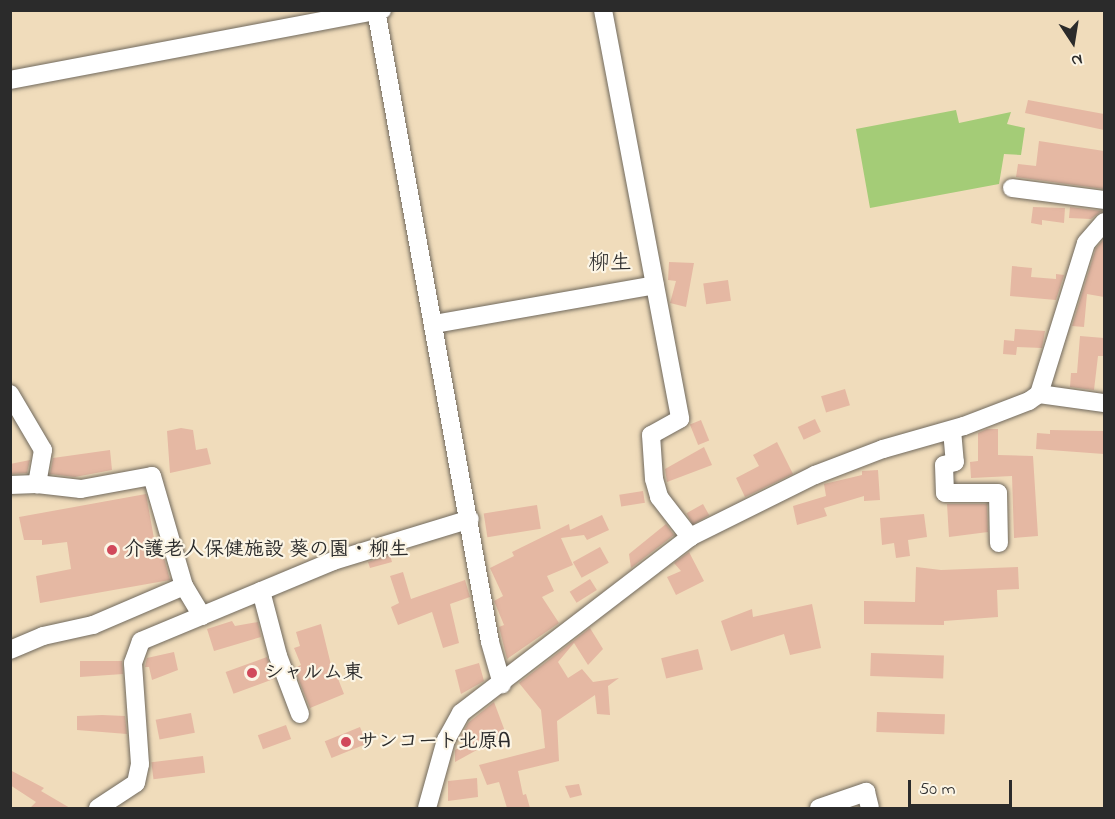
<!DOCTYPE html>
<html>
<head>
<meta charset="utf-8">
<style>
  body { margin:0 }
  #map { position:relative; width:1115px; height:819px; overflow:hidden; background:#f0dcbb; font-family:"Indie Flower","Klee One",sans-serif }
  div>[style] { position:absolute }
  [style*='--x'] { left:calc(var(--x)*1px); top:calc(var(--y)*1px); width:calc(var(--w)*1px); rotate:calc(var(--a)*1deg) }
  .green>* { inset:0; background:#a4cc77 }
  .building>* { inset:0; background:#e5b8a3; transform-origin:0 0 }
  .roads { filter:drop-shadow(0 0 2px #70695d) drop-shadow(0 0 2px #70695d) }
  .minor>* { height:18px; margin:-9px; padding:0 9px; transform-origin:9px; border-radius:9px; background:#fff }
  .dots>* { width:16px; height:16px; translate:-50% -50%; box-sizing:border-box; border:3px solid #fcf5e5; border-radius:50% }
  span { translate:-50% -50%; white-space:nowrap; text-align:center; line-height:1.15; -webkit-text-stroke:4.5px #fcf5e5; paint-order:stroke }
  .poi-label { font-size:20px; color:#2b2b2b; font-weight:700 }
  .left { translate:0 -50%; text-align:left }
  .quarter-label { font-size:22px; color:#2b2b2b }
  .frame { position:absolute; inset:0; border:12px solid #2b2b2b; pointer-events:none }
  .north { position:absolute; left:1043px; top:12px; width:60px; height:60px; -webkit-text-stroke:4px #fcf5e5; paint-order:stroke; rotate:168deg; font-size:16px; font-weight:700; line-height:24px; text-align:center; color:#2b2b2b }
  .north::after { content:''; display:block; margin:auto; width:21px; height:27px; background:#2b2b2b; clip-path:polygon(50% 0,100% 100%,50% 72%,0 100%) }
  .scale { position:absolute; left:908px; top:780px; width:104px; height:27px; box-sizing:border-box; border:3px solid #2b2b2b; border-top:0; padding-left:8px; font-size:18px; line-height:21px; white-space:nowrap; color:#2b2b2b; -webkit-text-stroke:4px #fcf5e5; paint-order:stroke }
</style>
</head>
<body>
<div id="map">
  <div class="green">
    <i style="clip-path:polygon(956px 110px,959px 123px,1011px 112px,1007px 124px,1025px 128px,1021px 155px,1004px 154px,999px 184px,870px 208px,856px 129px)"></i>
  </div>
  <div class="building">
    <i style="clip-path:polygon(1028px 100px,1104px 114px,1104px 130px,1025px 113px)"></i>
    <i style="clip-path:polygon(1039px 141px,1104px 151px,1104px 189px,1016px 177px,1018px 164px,1036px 166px)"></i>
    <i style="clip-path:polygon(1033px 207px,1065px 208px,1064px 223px,1042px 220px,1042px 225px,1031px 223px)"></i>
    <i style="clip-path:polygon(1070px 207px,1102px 211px,1091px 219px,1069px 218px)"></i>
    <i style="clip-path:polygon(1104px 239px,1104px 297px,1087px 294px,1084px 327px,1072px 326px,1096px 248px)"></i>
    <i style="clip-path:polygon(669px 262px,694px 263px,686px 307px,670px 303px,676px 281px,668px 280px)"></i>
    <i style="clip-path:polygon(1012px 266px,1032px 268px,1031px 277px,1056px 279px,1056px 274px,1064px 275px,1056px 300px,1010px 296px)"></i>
    <i style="left:728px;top:280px;width:21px;height:25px;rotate:82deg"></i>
    <i style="clip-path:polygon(1015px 329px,1045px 331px,1042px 348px,1017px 347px,1016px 355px,1003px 354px,1004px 340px,1014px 341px)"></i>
    <i style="clip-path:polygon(1080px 336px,1104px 338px,1104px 356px,1098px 356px,1094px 390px,1070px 387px,1071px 373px,1077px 373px)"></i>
    <i style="left:845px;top:389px;width:17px;height:25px;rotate:73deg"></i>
    <i style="left:815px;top:419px;width:14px;height:19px;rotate:65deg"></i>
    <i style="left:701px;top:420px;width:22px;height:12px;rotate:68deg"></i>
    <i style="clip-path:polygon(181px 428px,193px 430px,196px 450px,207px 448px,211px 464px,170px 473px,167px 431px)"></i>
    <i style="clip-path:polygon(987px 429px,998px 429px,998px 455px,1033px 456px,1038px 536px,1014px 538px,1012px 476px,971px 478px,970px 462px,978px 461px,978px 433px)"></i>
    <i style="clip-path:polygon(1050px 430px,1104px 431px,1104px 454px,1036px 449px,1037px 433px,1050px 434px)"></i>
    <i style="clip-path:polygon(777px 442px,793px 474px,745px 497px,736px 478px,759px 466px,753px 455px)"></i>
    <i style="clip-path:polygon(704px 447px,712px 465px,667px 482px,665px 469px)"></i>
    <i style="clip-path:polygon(110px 450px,112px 470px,75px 477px,50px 474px,53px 458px)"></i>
    <i style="clip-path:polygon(30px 460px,27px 473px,10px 474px,10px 464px)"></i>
    <i style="clip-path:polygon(878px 470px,880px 500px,864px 501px,864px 496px,824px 508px,827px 516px,797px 525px,793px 506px,826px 496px,824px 484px,862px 475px,862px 471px)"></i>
    <i style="left:643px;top:491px;width:12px;height:24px;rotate:81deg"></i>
    <i style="clip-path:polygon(146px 494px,157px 555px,163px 554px,170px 580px,40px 603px,36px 576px,71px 569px,67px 542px,42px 545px,42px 540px,24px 540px,19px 517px)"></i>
    <i style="left:703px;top:504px;width:13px;height:19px;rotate:61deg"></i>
    <i style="clip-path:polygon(947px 504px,987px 504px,988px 532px,949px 537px)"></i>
    <i style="left:537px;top:505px;width:24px;height:54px;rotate:81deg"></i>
    <i style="clip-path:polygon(924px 514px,927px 537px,908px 540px,910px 556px,896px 558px,894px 543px,882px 545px,880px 518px)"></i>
    <i style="clip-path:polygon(602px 515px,609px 530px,587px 540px,584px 535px,561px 538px,573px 565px,547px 576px,554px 591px,542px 597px,559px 623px,507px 659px,499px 627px,504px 625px,494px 601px,503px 596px,490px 568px,514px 556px,512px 552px,569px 524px,570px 530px)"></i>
    <i style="clip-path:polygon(666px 524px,674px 535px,631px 568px,629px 554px)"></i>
    <i style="left:600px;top:547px;width:18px;height:31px;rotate:61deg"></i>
    <i style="clip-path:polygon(689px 552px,704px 581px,676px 595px,667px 577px,681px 571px,674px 563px)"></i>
    <i style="clip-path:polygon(390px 555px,392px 562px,370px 568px,368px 562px)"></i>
    <i style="clip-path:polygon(916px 567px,941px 570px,1018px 567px,1019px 589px,997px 590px,998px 617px,944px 621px,944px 625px,864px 624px,864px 601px,915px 602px)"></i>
    <i style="clip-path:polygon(403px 572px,411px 599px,465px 580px,470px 597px,450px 604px,459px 643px,443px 648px,432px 612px,398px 625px,391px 607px,399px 603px,390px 576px)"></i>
    <i style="left:590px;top:579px;width:13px;height:24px;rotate:58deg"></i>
    <i style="clip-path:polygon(812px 604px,821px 648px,790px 655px,784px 634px,731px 651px,721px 621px,752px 609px,753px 617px)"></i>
    <i style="clip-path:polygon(232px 621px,235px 626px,258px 622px,261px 637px,214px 651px,207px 629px)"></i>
    <i style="clip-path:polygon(321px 624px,334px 677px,337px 676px,344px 694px,310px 708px,294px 668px,301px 665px,294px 648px,300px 646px,296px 632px)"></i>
    <i style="clip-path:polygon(590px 628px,603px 649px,588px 665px,574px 643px,558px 662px,568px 678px,582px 669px,593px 682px,619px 678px,608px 686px,610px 715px,597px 714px,595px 695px,557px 721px,559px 761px,518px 771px,523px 795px,526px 794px,530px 808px,507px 808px,499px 782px,487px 785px,479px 765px,545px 748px,541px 710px,519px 683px)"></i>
    <i style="left:698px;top:649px;width:21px;height:38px;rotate:76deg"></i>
    <i style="clip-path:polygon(174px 652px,178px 670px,152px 680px,149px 667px,145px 667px,147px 658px)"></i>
    <i style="left:871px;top:653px;width:73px;height:23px;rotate:2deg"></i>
    <i style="left:267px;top:657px;width:23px;height:44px;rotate:70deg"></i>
    <i style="clip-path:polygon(80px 661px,122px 661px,123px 674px,80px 677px)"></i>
    <i style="clip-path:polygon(479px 663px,484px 681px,461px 694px,455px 670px)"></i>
    <i style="clip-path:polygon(494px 702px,506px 734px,455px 762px,455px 750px,465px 744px,461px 737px,468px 723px)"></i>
    <i style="left:877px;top:712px;width:68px;height:20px;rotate:2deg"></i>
    <i style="left:191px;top:713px;width:20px;height:36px;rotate:79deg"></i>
    <i style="clip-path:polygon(102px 715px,125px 716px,127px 734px,77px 730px,77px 716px)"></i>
    <i style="left:286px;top:725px;width:15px;height:30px;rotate:70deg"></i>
    <i style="left:360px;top:727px;width:18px;height:38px;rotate:68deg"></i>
    <i style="left:203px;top:756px;width:17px;height:52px;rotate:83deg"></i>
    <i style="clip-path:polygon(10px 770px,44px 788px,41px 791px,70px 808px,30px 808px,36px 802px,10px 785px)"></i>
    <i style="clip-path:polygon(477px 778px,478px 797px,448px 801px,448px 781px)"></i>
    <i style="clip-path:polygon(579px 784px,582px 795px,570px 798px,565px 786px)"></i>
  </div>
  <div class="roads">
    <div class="minor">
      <i style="--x:376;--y:10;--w:642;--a:79.77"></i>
      <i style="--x:490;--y:642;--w:44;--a:74.1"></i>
      <i style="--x:603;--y:10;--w:416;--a:79.3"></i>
      <i style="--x:680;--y:419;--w:33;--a:151"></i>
      <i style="--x:651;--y:435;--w:44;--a:86.1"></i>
      <i style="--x:654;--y:479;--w:19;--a:74"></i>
      <i style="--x:659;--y:497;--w:51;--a:52.2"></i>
      <i style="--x:10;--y:80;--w:379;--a:-10.7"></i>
      <i style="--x:1012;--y:188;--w:93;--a:7.4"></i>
      <i style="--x:434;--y:324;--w:224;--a:-10"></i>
      <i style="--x:10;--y:394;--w:65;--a:59.5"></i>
      <i style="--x:43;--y:450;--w:35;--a:100"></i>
      <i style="--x:37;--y:484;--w:44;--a:6.5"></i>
      <i style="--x:81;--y:489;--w:72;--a:-10.4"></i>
      <i style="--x:152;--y:476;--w:115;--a:73.8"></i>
      <i style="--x:184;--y:586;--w:35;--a:59"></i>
      <i style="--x:1039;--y:394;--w:66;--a:7.9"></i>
      <i style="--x:952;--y:430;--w:32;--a:85"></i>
      <i style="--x:955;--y:462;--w:11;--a:165"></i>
      <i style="--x:944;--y:465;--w:28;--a:88"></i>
      <i style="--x:945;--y:493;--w:53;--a:0"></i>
      <i style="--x:998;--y:493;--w:50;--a:88.9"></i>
      <i style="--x:10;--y:485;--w:27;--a:-2"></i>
      <i style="--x:261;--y:591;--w:67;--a:75.3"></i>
      <i style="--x:278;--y:656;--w:62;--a:69.2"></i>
      <i style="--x:10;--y:650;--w:36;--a:-23"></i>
      <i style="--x:43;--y:636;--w:51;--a:-12.4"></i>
      <i style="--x:93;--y:625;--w:99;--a:-23.2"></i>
      <i style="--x:98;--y:808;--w:45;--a:-33.3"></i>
      <i style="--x:136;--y:783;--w:19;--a:-78"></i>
      <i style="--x:140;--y:764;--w:101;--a:-94"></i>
      <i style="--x:133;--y:663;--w:23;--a:-70"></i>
      <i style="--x:141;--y:641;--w:208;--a:-22.6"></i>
      <i style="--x:333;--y:561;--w:143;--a:-17"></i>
      <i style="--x:427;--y:808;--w:71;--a:-74.4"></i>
      <i style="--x:446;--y:740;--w:31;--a:-61"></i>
      <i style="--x:461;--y:713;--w:289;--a:-37.5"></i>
      <i style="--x:690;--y:537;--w:140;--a:-26.4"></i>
      <i style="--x:815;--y:475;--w:73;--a:-20.9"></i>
      <i style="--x:883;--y:449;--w:84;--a:-15.9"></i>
      <i style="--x:964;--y:426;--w:70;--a:-21"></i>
      <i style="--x:1029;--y:401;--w:12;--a:-35"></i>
      <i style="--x:1039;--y:394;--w:158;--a:-72.7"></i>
      <i style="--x:1086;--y:243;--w:28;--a:-49"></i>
      <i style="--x:819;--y:808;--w:50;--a:-18.8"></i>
      <i style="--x:866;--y:792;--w:16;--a:76"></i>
    </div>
  </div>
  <div class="dots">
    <i style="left:112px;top:550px;background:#d1495b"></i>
    <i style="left:252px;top:673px;background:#d1495b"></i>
    <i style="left:346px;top:742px;background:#d1495b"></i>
  </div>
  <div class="poi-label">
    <span class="left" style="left:124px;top:550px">介護老人保健施設 葵の園・柳生</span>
    <span class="left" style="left:264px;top:673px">シャルム東</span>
    <span class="left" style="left:358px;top:742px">サンコート北原A</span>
  </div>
  <div class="quarter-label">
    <span style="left:610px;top:265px">柳生</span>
  </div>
  <div class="frame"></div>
  <div class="north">N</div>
  <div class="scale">50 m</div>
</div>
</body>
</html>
